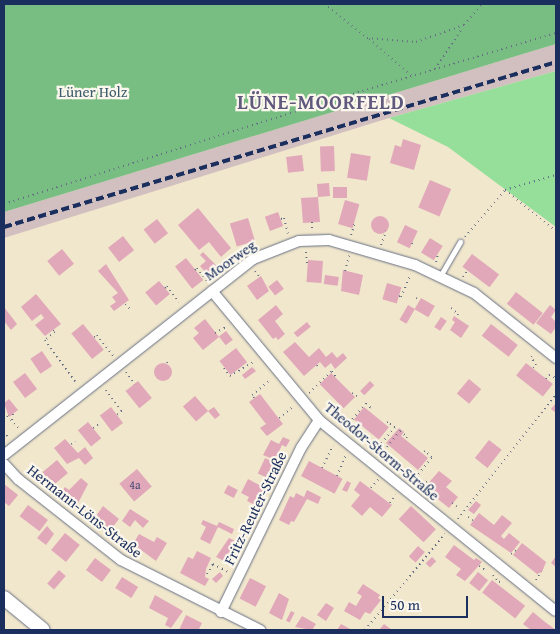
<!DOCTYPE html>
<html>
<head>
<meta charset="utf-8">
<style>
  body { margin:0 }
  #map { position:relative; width:560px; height:634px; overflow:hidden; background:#f1e7cc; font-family:"Gentium Book Plus",serif }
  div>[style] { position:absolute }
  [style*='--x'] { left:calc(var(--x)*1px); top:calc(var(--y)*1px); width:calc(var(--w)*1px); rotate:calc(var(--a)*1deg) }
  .industrial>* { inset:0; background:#d2bfc0 }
  .green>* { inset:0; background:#95df9a }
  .forest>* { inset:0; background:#78be82 }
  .building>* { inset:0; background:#e1a8b9; transform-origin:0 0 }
  .round { border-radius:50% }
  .path>* { height:2px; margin-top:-1px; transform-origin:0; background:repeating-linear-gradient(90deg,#666f84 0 1px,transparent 0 5px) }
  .roads { filter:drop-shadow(0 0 1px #666f84) drop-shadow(0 0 1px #666f84) }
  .service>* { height:5px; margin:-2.5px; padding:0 2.5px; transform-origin:2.5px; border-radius:2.5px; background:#fff }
  .minor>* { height:10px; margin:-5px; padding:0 5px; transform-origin:5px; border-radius:5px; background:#fff }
  .tertiary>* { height:14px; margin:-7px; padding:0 7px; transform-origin:7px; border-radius:7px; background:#fff }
  .rail>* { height:4px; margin-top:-2px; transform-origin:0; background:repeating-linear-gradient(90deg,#1b2f5e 0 8px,transparent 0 12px) }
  span { translate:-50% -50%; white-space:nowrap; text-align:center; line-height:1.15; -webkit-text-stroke:4.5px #fbf7ec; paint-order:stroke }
  .number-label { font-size:12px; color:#4c4d75 }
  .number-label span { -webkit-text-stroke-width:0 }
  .park-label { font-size:15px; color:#3a5b6d }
  .street-label { font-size:15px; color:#1b2f5e }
  .district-label { font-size:20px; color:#60597e; font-weight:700; letter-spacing:1px }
  .frame { position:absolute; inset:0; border:5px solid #1b2f5e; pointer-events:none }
  .scale { position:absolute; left:382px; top:596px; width:86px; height:22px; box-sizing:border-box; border:2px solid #1b2f5e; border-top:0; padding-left:6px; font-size:15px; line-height:18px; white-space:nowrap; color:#1b2f5e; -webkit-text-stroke:4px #fbf7ec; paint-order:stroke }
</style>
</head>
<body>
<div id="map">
  <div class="industrial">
    <i style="clip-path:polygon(556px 44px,556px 71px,389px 118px,4px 238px,4px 212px)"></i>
  </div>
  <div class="green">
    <i style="clip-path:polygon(556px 71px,556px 227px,448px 147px,389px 118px)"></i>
  </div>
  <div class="forest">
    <i style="clip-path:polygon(4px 4px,556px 4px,556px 44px,4px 212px)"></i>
  </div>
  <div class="building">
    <i style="clip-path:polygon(403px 139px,421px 145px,414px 170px,390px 163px,395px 145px,401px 147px)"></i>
    <i style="left:334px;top:146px;width:25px;height:14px;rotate:88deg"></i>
    <i style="left:351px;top:153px;width:20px;height:25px;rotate:9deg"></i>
    <i style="left:302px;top:155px;width:16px;height:16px;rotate:83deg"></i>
    <i style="left:430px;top:180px;width:23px;height:30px;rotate:23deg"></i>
    <i style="clip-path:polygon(329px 183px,330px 196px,318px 197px,320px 222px,303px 223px,301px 198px,318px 197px,317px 184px)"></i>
    <i style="left:347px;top:187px;width:11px;height:14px;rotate:90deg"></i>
    <i style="left:345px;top:200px;width:15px;height:25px;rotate:16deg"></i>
    <i style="clip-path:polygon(198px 208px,231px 248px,221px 257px,209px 242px,199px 250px,178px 225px)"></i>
    <i style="left:278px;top:212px;width:15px;height:14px;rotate:70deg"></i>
    <i class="round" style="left:371px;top:216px;width:18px;height:18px"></i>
    <i style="left:248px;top:218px;width:24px;height:19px;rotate:73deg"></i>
    <i style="left:157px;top:219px;width:18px;height:17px;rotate:52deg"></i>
    <i style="left:405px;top:225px;width:14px;height:19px;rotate:25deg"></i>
    <i style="left:123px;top:236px;width:18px;height:19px;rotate:52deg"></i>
    <i style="left:430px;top:238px;width:15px;height:17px;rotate:32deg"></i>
    <i style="left:62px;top:249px;width:19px;height:19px;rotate:51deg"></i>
    <i style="clip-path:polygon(203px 252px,217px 266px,207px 274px,200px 266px,206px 261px,200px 255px)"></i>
    <i style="left:472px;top:254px;width:34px;height:16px;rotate:37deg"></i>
    <i style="left:186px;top:258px;width:28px;height:14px;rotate:52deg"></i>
    <i style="left:308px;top:260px;width:15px;height:22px;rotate:4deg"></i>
    <i style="clip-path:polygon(106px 264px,129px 300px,114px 311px,110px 306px,116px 302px,112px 297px,118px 293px,98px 271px)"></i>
    <i style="clip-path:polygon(343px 270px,363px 275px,359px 295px,341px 291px)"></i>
    <i style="left:325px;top:275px;width:14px;height:9px;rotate:8deg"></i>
    <i style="clip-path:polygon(261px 276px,269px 291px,257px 300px,247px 286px)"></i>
    <i style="left:277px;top:280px;width:11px;height:11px;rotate:52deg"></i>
    <i style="left:159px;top:281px;width:17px;height:18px;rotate:50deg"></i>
    <i style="left:387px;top:283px;width:15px;height:17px;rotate:16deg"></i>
    <i style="left:516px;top:292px;width:34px;height:15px;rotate:38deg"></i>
    <i style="clip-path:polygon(36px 294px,61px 324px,45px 336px,35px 325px,44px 318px,41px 314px,32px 321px,21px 307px)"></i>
    <i style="left:421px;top:298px;width:16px;height:13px;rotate:30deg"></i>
    <i style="clip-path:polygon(276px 305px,283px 314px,275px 321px,285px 334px,278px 340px,276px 337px,273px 339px,258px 320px)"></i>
    <i style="left:408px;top:305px;width:8px;height:17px;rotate:30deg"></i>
    <i style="clip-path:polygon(550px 305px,556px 310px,551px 317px,556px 322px,556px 327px,551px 334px,536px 323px)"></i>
    <i style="clip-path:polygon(4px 307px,17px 324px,11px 330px,4px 321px)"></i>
    <i style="clip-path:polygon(454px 316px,469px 326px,461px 338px,450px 330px,455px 322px,452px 320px)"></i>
    <i style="left:441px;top:317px;width:7px;height:12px;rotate:34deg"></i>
    <i style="clip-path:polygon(205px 319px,219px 337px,203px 350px,193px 338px,199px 333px,194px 328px)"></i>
    <i style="left:307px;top:322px;width:6px;height:17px;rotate:51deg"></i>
    <i style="left:83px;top:324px;width:33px;height:15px;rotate:51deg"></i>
    <i style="left:491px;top:324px;width:34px;height:15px;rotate:38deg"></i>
    <i style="left:226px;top:331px;width:11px;height:9px;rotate:52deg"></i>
    <i style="clip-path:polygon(295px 342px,309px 357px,319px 348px,326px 357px,332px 352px,337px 358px,343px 353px,347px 358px,335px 369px,331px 363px,325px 368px,320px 362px,304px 376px,283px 352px)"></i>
    <i style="left:236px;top:348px;width:18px;height:21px;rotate:52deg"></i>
    <i style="left:42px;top:351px;width:18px;height:14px;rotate:56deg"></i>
    <i style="left:526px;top:363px;width:34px;height:16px;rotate:38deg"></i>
    <i class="round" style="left:154px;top:363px;width:18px;height:18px"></i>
    <i style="clip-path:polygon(252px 367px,256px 371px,245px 379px,242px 375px)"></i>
    <i style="left:25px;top:373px;width:20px;height:15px;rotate:53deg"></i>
    <i style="left:331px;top:373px;width:34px;height:16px;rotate:45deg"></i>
    <i style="left:469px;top:379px;width:16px;height:19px;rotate:40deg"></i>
    <i style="left:138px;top:381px;width:22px;height:16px;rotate:51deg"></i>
    <i style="left:370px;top:381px;width:6px;height:14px;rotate:45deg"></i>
    <i style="clip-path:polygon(260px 394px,283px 424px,267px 436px,260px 428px,266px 424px,249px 402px)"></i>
    <i style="left:195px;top:396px;width:20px;height:16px;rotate:49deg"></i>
    <i style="clip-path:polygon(9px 399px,18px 410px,9px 417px,4px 403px)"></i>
    <i style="clip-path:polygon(556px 403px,556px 413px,551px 409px)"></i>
    <i style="left:111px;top:407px;width:20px;height:14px;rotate:53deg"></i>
    <i style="clip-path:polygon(214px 407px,220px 415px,215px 419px,208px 411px)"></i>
    <i style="left:364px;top:407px;width:32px;height:16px;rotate:39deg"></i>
    <i style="left:88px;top:422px;width:21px;height:13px;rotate:51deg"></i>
    <i style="clip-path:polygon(399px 428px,404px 432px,401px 436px,428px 458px,418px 470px,386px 443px)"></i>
    <i style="clip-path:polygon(283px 437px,290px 440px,286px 447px,282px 445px,275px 460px,263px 455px,271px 440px,279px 444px)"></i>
    <i style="clip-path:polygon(65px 439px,78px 453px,85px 447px,93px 458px,85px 465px,79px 458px,67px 464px,54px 448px)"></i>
    <i style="left:489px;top:440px;width:16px;height:23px;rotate:38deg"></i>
    <i style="left:265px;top:458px;width:17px;height:17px;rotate:25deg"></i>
    <i style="left:57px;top:460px;width:17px;height:19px;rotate:50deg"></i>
    <i style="left:309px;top:461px;width:38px;height:17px;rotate:28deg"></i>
    <i style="clip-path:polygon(36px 465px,42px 472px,35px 477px,30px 470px)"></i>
    <i style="left:137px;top:469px;width:23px;height:23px;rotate:50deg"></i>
    <i style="clip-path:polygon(439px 471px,452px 481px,446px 487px,458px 497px,449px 508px,424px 488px)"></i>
    <i style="clip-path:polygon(81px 478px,88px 484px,77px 505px,64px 496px,62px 499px,58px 496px,65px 487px,69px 490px)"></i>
    <i style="clip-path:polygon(248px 479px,269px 490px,259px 507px,247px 501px,249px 497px,241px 493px)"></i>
    <i style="clip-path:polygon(347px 481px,351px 483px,347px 492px,342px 490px)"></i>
    <i style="clip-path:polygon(360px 481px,392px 505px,382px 517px,370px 507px,362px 516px,351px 506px,360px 495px,354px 490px)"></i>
    <i style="clip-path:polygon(4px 484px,18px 495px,9px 506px,4px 502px)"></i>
    <i style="left:228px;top:485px;width:11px;height:9px;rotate:27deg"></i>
    <i style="clip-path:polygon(307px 490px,321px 497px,318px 504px,307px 499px,294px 522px,291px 521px,289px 525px,279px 520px,290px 496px,294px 498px,296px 493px,304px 497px)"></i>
    <i style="clip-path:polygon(476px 501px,481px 505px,474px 514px,468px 510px)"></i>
    <i style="left:28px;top:505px;width:25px;height:14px;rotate:37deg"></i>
    <i style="clip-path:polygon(103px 506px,119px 519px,109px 532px,97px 523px,100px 519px,96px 516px)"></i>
    <i style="left:411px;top:506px;width:34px;height:18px;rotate:43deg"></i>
    <i style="clip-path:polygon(130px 509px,149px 521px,143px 528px,135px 520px,130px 527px,122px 521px)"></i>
    <i style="clip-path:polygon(479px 513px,494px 525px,502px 515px,512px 523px,501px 536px,504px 539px,509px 533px,520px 542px,511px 553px,470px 525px)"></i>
    <i style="clip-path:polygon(203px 520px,217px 526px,219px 522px,234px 529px,232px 534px,218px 527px,210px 544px,200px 539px,206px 527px,201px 524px)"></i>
    <i style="clip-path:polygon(47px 526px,54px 534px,46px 545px,37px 538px)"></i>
    <i style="left:65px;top:533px;width:19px;height:22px;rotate:39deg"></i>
    <i style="clip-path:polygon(139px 534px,154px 542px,157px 537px,167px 543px,156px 561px,133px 544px)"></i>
    <i style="clip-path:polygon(229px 538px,242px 544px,232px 565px,216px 557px)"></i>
    <i style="clip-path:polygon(522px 543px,546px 562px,542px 572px,537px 574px,513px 555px)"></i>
    <i style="clip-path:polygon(454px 545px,474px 560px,476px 558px,482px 562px,465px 581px,456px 575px,461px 569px,445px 557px)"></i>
    <i style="left:418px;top:546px;width:9px;height:14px;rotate:41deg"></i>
    <i style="clip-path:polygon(197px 551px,211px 558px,206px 569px,205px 577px,209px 579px,205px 586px,180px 573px,188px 557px,193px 559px)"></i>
    <i style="clip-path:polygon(556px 556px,556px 567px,551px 563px)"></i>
    <i style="left:432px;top:557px;width:6px;height:9px;rotate:45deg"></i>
    <i style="left:95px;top:558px;width:20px;height:15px;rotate:37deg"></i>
    <i style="left:59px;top:570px;width:9px;height:18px;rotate:41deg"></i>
    <i style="clip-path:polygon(220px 572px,223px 576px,216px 583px,212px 579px)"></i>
    <i style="left:478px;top:572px;width:13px;height:14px;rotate:39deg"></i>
    <i style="left:122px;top:577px;width:19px;height:13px;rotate:32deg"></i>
    <i style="left:250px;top:578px;width:18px;height:23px;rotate:27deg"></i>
    <i style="left:492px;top:580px;width:42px;height:16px;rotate:38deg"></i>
    <i style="clip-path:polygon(363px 584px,380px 595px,378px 598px,381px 600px,370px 614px,365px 612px,360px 620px,344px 611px,349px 602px,356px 606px,362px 596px,357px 593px)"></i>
    <i style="clip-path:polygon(279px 593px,289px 599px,282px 620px,269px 613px)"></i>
    <i style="clip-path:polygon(155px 595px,183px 611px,171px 628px,165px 625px,168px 618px,149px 608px)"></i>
    <i style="clip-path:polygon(326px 603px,334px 608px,326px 621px,317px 615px)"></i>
    <i style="left:291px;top:611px;width:4px;height:11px;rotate:27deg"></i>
    <i style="clip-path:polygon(533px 612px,545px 622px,556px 630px,531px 630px,523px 624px)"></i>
    <i style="clip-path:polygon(186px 615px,202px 623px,199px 629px,202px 630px,179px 630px)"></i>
    <i style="clip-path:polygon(302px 616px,316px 624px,312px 630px,295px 627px)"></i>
    <i style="clip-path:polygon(341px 624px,352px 630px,337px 630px)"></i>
    <i style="clip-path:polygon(384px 624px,392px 630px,379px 630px)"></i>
  </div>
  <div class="path">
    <i style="--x:324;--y:4;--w:55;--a:38.3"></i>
    <i style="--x:367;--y:38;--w:49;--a:4.7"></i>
    <i style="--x:416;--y:42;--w:51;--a:-19.5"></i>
    <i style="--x:464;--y:25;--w:28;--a:-49"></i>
    <i style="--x:369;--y:39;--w:58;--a:40.8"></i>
    <i style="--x:435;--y:69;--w:50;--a:-56.3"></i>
    <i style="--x:505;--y:190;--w:65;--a:38.8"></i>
    <i style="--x:4;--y:204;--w:341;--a:-17.6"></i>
    <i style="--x:329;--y:101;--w:237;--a:-16.7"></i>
    <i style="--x:281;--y:219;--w:3;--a:-18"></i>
    <i style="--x:284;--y:218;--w:16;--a:76"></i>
    <i style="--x:312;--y:222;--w:8;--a:90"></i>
    <i style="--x:351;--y:235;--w:14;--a:-73"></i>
    <i style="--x:465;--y:237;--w:62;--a:-49.6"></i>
    <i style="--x:505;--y:190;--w:53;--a:-16.4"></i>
    <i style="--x:412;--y:243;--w:4;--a:63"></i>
    <i style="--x:381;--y:245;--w:15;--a:-70"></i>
    <i style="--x:306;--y:252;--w:12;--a:85"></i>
    <i style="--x:436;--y:262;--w:8;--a:-76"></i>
    <i style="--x:195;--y:270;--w:3;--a:-45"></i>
    <i style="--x:197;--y:268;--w:18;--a:52"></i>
    <i style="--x:255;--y:271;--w:8;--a:50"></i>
    <i style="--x:345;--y:271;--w:16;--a:-75"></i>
    <i style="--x:463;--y:277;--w:9;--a:-54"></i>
    <i style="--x:165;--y:288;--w:3;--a:-45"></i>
    <i style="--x:167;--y:286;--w:20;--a:53"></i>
    <i style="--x:399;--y:296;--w:2;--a:27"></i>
    <i style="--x:401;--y:297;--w:25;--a:-67"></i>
    <i style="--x:416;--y:298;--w:4;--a:34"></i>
    <i style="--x:125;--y:304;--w:7;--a:45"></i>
    <i style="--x:451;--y:308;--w:9;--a:41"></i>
    <i style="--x:458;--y:314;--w:4;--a:117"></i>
    <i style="--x:53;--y:330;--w:3;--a:45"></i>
    <i style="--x:55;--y:332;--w:13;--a:141"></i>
    <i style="--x:45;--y:340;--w:54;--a:54"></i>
    <i style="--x:215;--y:333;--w:15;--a:-28"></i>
    <i style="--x:94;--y:337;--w:4;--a:-34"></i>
    <i style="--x:97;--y:335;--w:28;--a:52"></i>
    <i style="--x:167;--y:363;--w:4;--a:-63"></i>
    <i style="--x:317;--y:365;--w:4;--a:56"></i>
    <i style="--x:224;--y:368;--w:10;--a:53"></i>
    <i style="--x:230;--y:376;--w:29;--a:-31"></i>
    <i style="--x:533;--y:368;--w:4;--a:-45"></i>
    <i style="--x:536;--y:365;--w:9;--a:-122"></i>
    <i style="--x:531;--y:357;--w:4;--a:-45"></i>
    <i style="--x:126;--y:372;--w:15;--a:53"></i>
    <i style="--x:546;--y:379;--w:5;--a:-53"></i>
    <i style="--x:549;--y:375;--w:8;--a:23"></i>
    <i style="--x:106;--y:390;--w:26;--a:53"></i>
    <i style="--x:122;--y:411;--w:6;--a:141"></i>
    <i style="--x:309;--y:393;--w:32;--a:-44"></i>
    <i style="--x:332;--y:371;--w:7;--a:56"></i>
    <i style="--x:352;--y:393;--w:8;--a:30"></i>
    <i style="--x:254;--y:398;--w:4;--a:-124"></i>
    <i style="--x:252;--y:395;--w:23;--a:-40"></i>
    <i style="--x:4;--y:412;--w:24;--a:48"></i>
    <i style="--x:279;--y:418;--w:19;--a:-39"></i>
    <i style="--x:12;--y:420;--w:7;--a:-82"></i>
    <i style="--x:346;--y:427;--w:31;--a:-50"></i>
    <i style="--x:366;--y:403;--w:6;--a:45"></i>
    <i style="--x:370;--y:407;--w:4;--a:124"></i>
    <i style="--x:93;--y:428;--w:9;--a:-36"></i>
    <i style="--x:4;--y:431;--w:7;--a:56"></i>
    <i style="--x:71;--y:444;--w:5;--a:-37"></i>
    <i style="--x:375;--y:451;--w:31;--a:-50"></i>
    <i style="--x:395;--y:427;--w:9;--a:-144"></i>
    <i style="--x:388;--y:422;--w:4;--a:146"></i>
    <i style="--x:381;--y:455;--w:31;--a:-52"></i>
    <i style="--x:400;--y:431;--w:9;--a:41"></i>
    <i style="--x:407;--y:437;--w:3;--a:135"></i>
    <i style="--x:322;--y:468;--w:25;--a:-64"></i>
    <i style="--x:337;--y:476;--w:23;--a:-67"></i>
    <i style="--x:412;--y:482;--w:32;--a:-51"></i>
    <i style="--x:432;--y:457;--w:9;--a:-139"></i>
    <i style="--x:425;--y:451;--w:3;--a:135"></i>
    <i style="--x:371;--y:488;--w:11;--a:-49"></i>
    <i style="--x:418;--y:488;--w:11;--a:-38"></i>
    <i style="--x:390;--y:503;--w:10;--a:-53"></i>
    <i style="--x:452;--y:503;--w:6;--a:39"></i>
    <i style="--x:468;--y:517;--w:6;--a:39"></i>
    <i style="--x:458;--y:519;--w:159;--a:-51.9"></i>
    <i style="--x:511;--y:554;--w:8;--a:-40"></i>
    <i style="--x:479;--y:566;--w:7;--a:34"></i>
    <i style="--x:207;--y:574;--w:12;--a:-59"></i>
    <i style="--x:213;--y:564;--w:17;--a:28"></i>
    <i style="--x:493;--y:575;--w:9;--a:49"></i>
    <i style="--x:499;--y:582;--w:4;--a:-14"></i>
    <i style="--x:536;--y:580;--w:10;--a:-61"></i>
    <i style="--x:365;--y:630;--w:125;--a:-50.2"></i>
    <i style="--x:555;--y:630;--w:2;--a:-63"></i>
  </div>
  <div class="roads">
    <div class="service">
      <i style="--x:439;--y:278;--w:42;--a:-59.7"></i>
    </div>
    <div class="minor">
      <i style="--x:212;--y:291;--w:168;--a:50.3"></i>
      <i style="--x:319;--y:420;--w:304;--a:38.9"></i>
      <i style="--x:4;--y:455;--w:317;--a:-38.2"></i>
      <i style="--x:253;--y:259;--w:49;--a:-21.4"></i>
      <i style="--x:299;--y:241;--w:30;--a:-2"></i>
      <i style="--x:329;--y:240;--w:90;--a:16.2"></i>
      <i style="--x:415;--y:265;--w:65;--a:25.4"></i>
      <i style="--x:474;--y:293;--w:105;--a:38.4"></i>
      <i style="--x:4;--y:464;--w:21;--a:47"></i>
      <i style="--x:18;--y:479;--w:131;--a:38.2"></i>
      <i style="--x:121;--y:560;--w:156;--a:26.7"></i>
      <i style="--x:221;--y:612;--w:182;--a:-64"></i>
      <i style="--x:301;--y:448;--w:33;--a:-57"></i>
    </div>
    <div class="tertiary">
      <i style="--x:4;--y:598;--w:50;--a:39.4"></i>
    </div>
  </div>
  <div class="rail">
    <i style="--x:4;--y:227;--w:576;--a:-16.64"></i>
  </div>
  <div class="number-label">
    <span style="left:135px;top:485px">4a</span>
  </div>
  <div class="park-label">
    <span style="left:93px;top:92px">Lüner Holz</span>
  </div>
  <div class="street-label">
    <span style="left:230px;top:260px;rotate:-35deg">Moorweg</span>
    <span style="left:382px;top:451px;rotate:40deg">Theodor-Storm-Straße</span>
    <span style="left:255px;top:508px;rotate:-64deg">Fritz-Reuter-Straße</span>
    <span style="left:85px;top:511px;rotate:38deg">Hermann-Löns-Straße</span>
  </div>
  <div class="district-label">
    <span style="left:321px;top:101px">LÜNE-MOORFELD</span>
  </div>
  <div class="frame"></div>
  <div class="scale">50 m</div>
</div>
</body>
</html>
